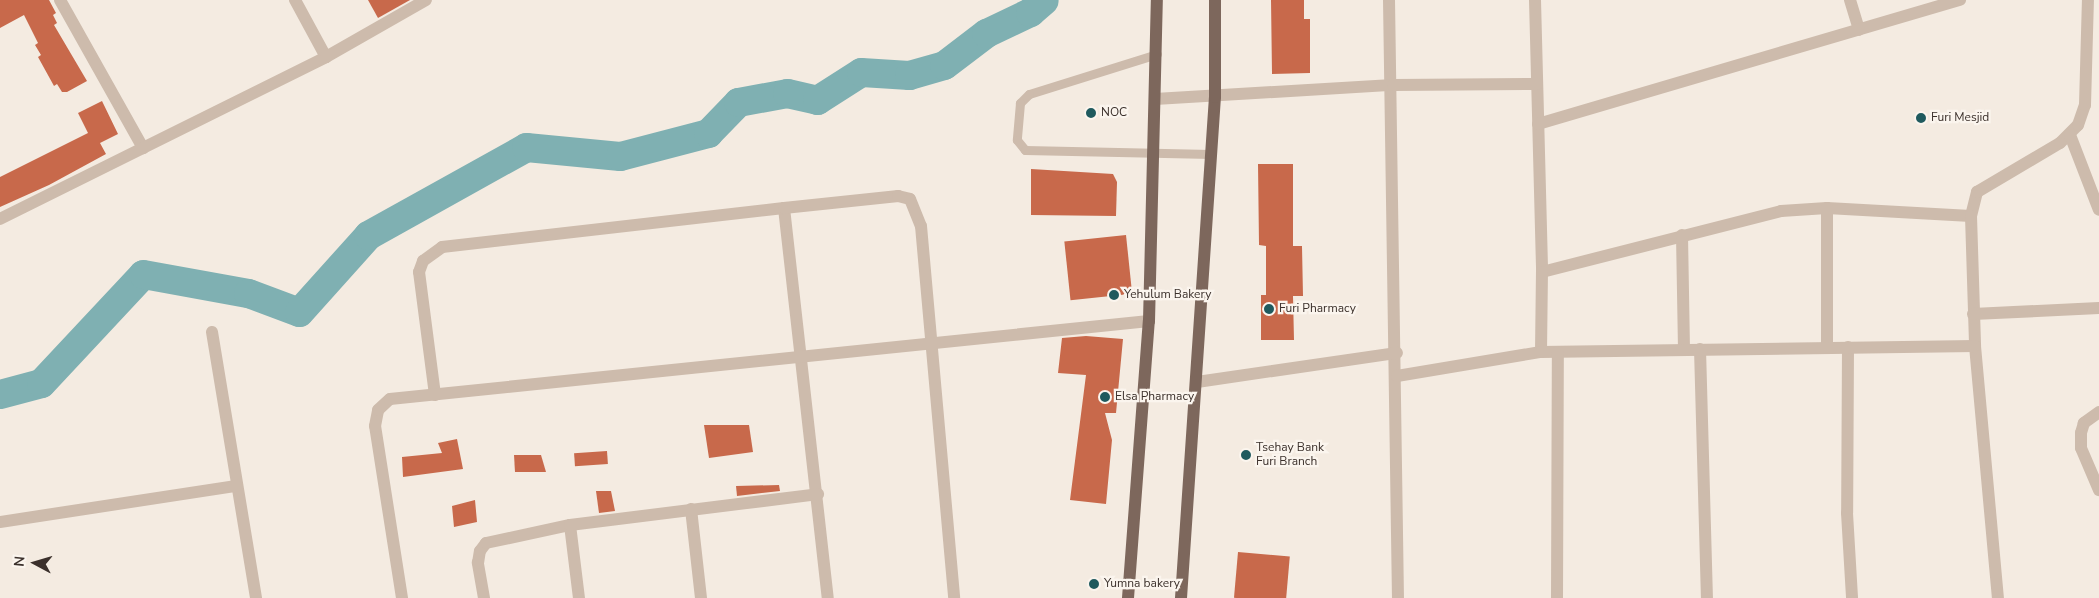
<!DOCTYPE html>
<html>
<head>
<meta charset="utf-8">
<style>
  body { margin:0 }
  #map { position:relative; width:2099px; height:598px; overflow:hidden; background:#f4ebe1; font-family:"Nunito Sans",sans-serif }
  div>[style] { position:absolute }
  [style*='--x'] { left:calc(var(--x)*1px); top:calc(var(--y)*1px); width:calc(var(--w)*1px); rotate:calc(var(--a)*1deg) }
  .river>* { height:29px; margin:-14.5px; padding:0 14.5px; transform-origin:14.5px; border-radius:14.5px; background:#7fb0b2 }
  .building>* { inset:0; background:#c8694b; transform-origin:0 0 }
  .service>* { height:9px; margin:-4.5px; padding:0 4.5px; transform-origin:4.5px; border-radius:4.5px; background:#cdbbac }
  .minor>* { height:12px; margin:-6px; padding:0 6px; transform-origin:6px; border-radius:6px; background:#cdbbac }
  .primary>* { height:12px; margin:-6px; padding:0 6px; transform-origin:6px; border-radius:6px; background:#7d675c }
  .dots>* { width:14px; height:14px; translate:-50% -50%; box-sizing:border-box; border:2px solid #fbf5ee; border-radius:50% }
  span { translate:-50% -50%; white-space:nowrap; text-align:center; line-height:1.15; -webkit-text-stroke:4.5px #fbf5ee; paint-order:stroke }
  .poi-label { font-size:12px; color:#3b302b }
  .left { translate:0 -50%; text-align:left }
  .north { position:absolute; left:10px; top:538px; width:50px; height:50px; -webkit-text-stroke:4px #fbf5ee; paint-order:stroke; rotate:276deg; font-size:14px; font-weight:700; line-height:20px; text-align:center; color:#3b302b }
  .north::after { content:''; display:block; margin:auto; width:18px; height:22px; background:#3b302b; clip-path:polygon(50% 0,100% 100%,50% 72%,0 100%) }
</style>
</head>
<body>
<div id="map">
  <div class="river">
    <i style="--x:0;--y:394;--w:42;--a:-15"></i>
    <i style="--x:41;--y:383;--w:149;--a:-46.9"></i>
    <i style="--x:143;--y:274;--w:107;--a:10.3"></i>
    <i style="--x:248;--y:293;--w:54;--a:20.4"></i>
    <i style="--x:299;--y:312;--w:103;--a:-48.1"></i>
    <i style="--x:368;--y:235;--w:181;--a:-29.1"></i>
    <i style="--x:526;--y:147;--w:94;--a:5.5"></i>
    <i style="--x:620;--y:156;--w:91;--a:-14.6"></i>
    <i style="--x:708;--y:133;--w:43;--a:-45.9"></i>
    <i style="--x:738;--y:102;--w:50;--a:-10.4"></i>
    <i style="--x:787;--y:93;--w:31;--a:13"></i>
    <i style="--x:817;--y:100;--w:52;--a:-32.5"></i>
    <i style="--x:861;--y:72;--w:48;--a:3.6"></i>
    <i style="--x:909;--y:75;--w:36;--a:-16"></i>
    <i style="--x:944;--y:65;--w:53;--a:-37.3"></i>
    <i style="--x:986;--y:33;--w:49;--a:-25.5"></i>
    <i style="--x:1030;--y:12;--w:18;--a:-41"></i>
  </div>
  <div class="building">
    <i style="clip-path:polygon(0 0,49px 0,56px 13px,53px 15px,57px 23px,54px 25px,87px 81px,67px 92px,62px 92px,57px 84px,54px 86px,38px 57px,41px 55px,35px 45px,38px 43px,24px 15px,0 28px)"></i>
    <i style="clip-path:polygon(368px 0,410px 0,378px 18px)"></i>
    <i style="clip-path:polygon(1271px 0,1304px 0,1304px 19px,1310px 19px,1310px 73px,1272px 74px)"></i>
    <i style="clip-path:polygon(102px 101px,118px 134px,100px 143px,106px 154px,49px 185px,0 207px,0 177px,88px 133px,78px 113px)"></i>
    <i style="clip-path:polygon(1258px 164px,1293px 164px,1293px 246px,1302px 246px,1303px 296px,1293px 296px,1294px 340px,1261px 340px,1261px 295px,1266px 295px,1266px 246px,1259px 245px)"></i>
    <i style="clip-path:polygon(1031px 169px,1113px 174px,1117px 182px,1116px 216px,1031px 215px)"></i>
    <i style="left:1126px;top:235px;width:59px;height:62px;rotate:84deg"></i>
    <i style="clip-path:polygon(1086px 336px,1123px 339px,1116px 413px,1105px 413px,1112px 440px,1106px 504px,1070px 500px,1086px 375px,1058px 373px,1062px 338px)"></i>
    <i style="clip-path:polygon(704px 425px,749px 425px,753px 452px,709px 458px)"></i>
    <i style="clip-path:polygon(457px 439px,463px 469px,403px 477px,402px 457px,442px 453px,438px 443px)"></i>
    <i style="left:607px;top:451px;width:13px;height:33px;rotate:86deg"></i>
    <i style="clip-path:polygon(514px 455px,541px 455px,546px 472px,515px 472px)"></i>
    <i style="clip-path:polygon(779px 485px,780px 491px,737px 496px,736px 486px)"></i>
    <i style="clip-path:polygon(596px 491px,611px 491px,615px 511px,599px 513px)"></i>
    <i style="clip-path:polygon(475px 500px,477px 522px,454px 527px,452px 506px)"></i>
    <i style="left:1238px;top:552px;width:52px;height:46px;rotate:5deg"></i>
  </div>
  <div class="service">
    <i style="--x:1157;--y:54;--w:134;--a:162.6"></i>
    <i style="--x:1029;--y:94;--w:13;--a:135"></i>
    <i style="--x:1020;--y:103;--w:37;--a:95"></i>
    <i style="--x:1017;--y:140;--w:13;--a:51"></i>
    <i style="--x:1025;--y:150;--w:186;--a:1.2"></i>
  </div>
  <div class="minor">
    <i style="--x:60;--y:0;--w:170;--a:60.7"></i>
    <i style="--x:295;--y:0;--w:65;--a:61.5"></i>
    <i style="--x:1389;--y:0;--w:598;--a:89.14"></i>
    <i style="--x:1535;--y:0;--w:272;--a:88.5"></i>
    <i style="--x:1542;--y:272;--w:247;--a:-14.3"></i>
    <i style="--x:1781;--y:211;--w:46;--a:-3.7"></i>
    <i style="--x:1827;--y:208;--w:144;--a:3.2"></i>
    <i style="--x:1971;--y:216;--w:25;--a:-76"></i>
    <i style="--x:1977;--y:192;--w:96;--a:-30.6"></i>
    <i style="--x:2060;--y:143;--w:25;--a:-45"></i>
    <i style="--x:2078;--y:125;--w:21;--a:-71"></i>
    <i style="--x:2085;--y:105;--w:105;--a:-88.4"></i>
    <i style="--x:1850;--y:0;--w:31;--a:73"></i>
    <i style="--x:1155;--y:99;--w:238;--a:-3.4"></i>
    <i style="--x:1393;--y:85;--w:144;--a:-0.4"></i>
    <i style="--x:1538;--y:124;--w:440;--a:-16.4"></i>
    <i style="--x:2070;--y:135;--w:80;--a:68.9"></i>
    <i style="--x:784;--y:208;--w:392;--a:83.6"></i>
    <i style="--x:1971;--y:216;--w:130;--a:88.2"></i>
    <i style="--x:1975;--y:346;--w:253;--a:84.8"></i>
    <i style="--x:0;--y:219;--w:364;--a:-26.4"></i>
    <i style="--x:326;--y:57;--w:115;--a:-29.7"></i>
    <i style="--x:1682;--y:235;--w:115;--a:89"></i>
    <i style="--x:1973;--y:314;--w:126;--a:-2.7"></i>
    <i style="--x:212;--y:332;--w:270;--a:80.6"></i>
    <i style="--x:1827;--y:347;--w:139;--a:-90"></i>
    <i style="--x:1848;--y:347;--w:166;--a:90.3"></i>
    <i style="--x:1847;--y:513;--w:85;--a:86.6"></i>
    <i style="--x:1700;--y:349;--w:249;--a:88.4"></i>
    <i style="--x:1541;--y:352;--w:80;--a:-89.3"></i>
    <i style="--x:1397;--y:376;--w:146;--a:-9.5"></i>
    <i style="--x:1541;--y:352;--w:434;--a:-0.8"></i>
    <i style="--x:1197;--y:382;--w:202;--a:-8.3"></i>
    <i style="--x:435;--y:395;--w:124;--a:-97.4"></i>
    <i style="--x:419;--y:272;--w:12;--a:-70"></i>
    <i style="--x:423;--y:261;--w:24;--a:-36"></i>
    <i style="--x:442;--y:247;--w:344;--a:-6.5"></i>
    <i style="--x:784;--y:208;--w:115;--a:-6"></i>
    <i style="--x:898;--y:196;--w:12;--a:14"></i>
    <i style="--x:910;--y:199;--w:29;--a:68"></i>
    <i style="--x:921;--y:226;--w:373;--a:84.9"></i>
    <i style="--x:2099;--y:412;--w:19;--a:144"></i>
    <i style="--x:2084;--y:423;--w:10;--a:107"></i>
    <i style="--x:2081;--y:433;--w:15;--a:90"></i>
    <i style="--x:2081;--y:448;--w:46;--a:66.8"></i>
    <i style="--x:691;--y:509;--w:90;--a:83.6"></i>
    <i style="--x:0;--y:522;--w:239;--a:-8.7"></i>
    <i style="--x:570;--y:525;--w:74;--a:83"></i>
    <i style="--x:402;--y:598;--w:174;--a:-98.9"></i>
    <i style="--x:375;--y:426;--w:16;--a:-79"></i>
    <i style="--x:378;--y:410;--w:16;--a:-43"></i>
    <i style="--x:390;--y:399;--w:763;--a:-5.87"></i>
    <i style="--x:484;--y:598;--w:36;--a:-100"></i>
    <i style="--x:478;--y:563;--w:12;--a:-81"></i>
    <i style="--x:480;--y:551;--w:10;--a:-53"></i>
    <i style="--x:486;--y:543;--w:86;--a:-12.1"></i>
    <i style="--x:570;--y:525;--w:250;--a:-7.1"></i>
    <i style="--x:1557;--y:598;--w:246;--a:-89.8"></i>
  </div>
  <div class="primary">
    <i style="--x:1128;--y:598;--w:278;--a:-85.7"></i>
    <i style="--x:1149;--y:321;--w:321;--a:-88.6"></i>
    <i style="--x:1181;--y:598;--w:502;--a:-86.12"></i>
    <i style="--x:1215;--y:97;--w:97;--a:-90"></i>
  </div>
  <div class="dots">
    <i style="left:1091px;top:113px;background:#1f5a5e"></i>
    <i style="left:1921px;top:118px;background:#1f5a5e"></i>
    <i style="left:1114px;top:295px;background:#1f5a5e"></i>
    <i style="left:1269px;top:309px;background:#1f5a5e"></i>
    <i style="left:1105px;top:397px;background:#1f5a5e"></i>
    <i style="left:1246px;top:455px;background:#1f5a5e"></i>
    <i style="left:1094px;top:584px;background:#1f5a5e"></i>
  </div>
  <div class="poi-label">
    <span class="left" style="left:1101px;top:113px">NOC</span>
    <span class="left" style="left:1931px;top:118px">Furi Mesjid</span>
    <span class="left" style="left:1124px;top:295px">Yehulum Bakery</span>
    <span class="left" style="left:1279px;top:309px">Furi Pharmacy</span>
    <span class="left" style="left:1115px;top:397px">Elsa Pharmacy</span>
    <span class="left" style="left:1256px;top:455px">Tsehay Bank<br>Furi Branch</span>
    <span class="left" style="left:1104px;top:584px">Yumna bakery</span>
  </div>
  <div class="north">N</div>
</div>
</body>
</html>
